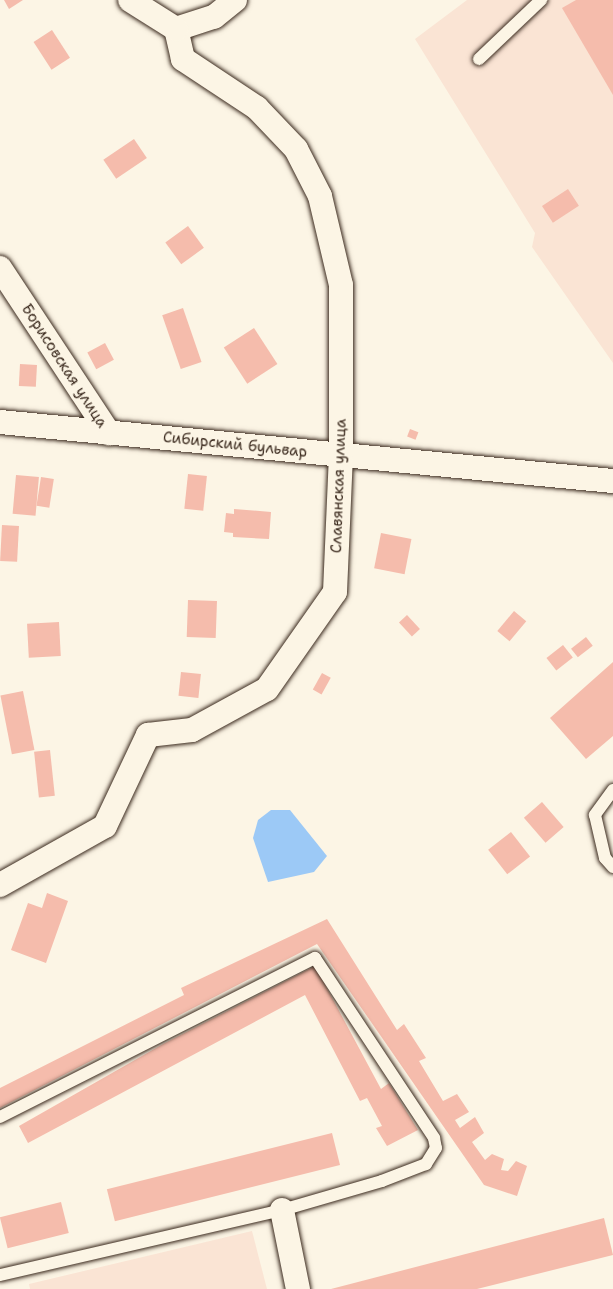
<!DOCTYPE html>
<html>
<head>
<meta charset="utf-8">
<style>
  body { margin:0 }
  #map { position:relative; width:613px; height:1289px; overflow:hidden; background:#fcf5e5; font-family:"Shantell Sans",sans-serif }
  div>[style] { position:absolute }
  [style*='--x'] { left:calc(var(--x)*1px); top:calc(var(--y)*1px); width:calc(var(--w)*1px); rotate:calc(var(--a)*1deg) }
  .built>* { inset:0; background:#fae4d4 }
  .water>* { inset:0; background:#9cc9f6 }
  .building>* { inset:0; background:#f5bcac; transform-origin:0 0 }
  .roads { filter:drop-shadow(0 0 2px #3b2a1e) drop-shadow(0 0 2px #3b2a1e) }
  .lane>* { height:12px; margin:-6px; padding:0 6px; transform-origin:6px; border-radius:6px; background:#fcf5e5 }
  .street>* { height:24px; margin:-12px; padding:0 12px; transform-origin:12px; border-radius:12px; background:#fcf5e5 }
  span { translate:-50% -50%; white-space:nowrap; text-align:center; line-height:1.15; -webkit-text-stroke:5px #fcf5e5; paint-order:stroke }
  .street-label { font-size:15px; color:#3b2a1e }
</style>
</head>
<body>
<div id="map">
  <div class="built">
    <i style="clip-path:polygon(467px 0,613px 0,613px 363px,532px 247px,535px 233px,415px 39px)"></i>
    <i style="clip-path:polygon(252px 1231px,267px 1289px,30px 1289px,29px 1284px)"></i>
  </div>
  <div class="water">
    <i style="clip-path:polygon(271px 810px,290px 810px,327px 856px,314px 872px,268px 882px,253px 838px,258px 820px)"></i>
  </div>
  <div class="building">
    <i style="clip-path:polygon(4px 0,23px 0,9px 9px)"></i>
    <i style="clip-path:polygon(576px 0,613px 0,613px 95px,562px 8px)"></i>
    <i style="left:52px;top:30px;width:33px;height:22px;rotate:57deg"></i>
    <i style="left:134px;top:139px;width:23px;height:37px;rotate:56deg"></i>
    <i style="left:568px;top:189px;width:20px;height:31px;rotate:57deg"></i>
    <i style="left:188px;top:226px;width:27px;height:28px;rotate:54deg"></i>
    <i style="left:183px;top:308px;width:57px;height:22px;rotate:71deg"></i>
    <i style="left:254px;top:328px;width:43px;height:36px;rotate:57deg"></i>
    <i style="left:105px;top:343px;width:19px;height:20px;rotate:62deg"></i>
    <i style="left:20px;top:364px;width:17px;height:22px;rotate:3deg"></i>
    <i style="left:410px;top:429px;width:9px;height:8px;rotate:21deg"></i>
    <i style="left:188px;top:474px;width:19px;height:35px;rotate:6deg"></i>
    <i style="left:16px;top:475px;width:23px;height:39px;rotate:5deg"></i>
    <i style="left:41px;top:477px;width:13px;height:29px;rotate:9deg"></i>
    <i style="clip-path:polygon(234px 509px,271px 512px,269px 539px,233px 537px,233px 533px,224px 532px,226px 513px,234px 514px)"></i>
    <i style="left:2px;top:525px;width:17px;height:36px;rotate:3deg"></i>
    <i style="left:381px;top:533px;width:31px;height:36px;rotate:11deg"></i>
    <i style="left:188px;top:600px;width:29px;height:37px;rotate:2deg"></i>
    <i style="left:514px;top:611px;width:16px;height:26px;rotate:40deg"></i>
    <i style="left:407px;top:615px;width:19px;height:11px;rotate:47deg"></i>
    <i style="left:59px;top:622px;width:34px;height:32px;rotate:87deg"></i>
    <i style="left:586px;top:637px;width:11px;height:19px;rotate:52deg"></i>
    <i style="left:563px;top:645px;width:16px;height:21px;rotate:52deg"></i>
    <i style="clip-path:polygon(613px 662px,613px 736px,586px 759px,550px 718px)"></i>
    <i style="left:181px;top:672px;width:20px;height:24px;rotate:6deg"></i>
    <i style="left:322px;top:673px;width:10px;height:19px;rotate:29deg"></i>
    <i style="left:23px;top:691px;width:60px;height:23px;rotate:79deg"></i>
    <i style="left:50px;top:750px;width:46px;height:16px;rotate:84deg"></i>
    <i style="left:542px;top:802px;width:33px;height:24px;rotate:49deg"></i>
    <i style="left:511px;top:832px;width:31px;height:29px;rotate:52deg"></i>
    <i style="clip-path:polygon(47px 893px,68px 901px,46px 963px,11px 950px,28px 903px,42px 908px)"></i>
    <i style="clip-path:polygon(327px 919px,397px 1030px,404px 1024px,426px 1058px,419px 1061px,443px 1101px,457px 1094px,469px 1112px,455px 1120px,460px 1128px,475px 1117px,484px 1133px,472px 1142px,485px 1160px,492px 1154px,504px 1159px,501px 1170px,508px 1171px,516px 1161px,527px 1166px,517px 1196px,484px 1185px,317px 944px,0 1108px,0 1088px,184px 995px,181px 988px)"></i>
    <i style="clip-path:polygon(315px 966px,381px 1089px,389px 1083px,418px 1130px,387px 1146px,376px 1128px,382px 1126px,367px 1098px,360px 1101px,305px 995px,28px 1143px,19px 1126px,163px 1044px)"></i>
    <i style="left:332px;top:1133px;width:33px;height:232px;rotate:76deg"></i>
    <i style="left:61px;top:1202px;width:32px;height:63px;rotate:76deg"></i>
    <i style="clip-path:polygon(604px 1218px,613px 1255px,477px 1289px,331px 1289px)"></i>
  </div>
  <div class="roads">
    <div class="lane">
      <i style="--x:479;--y:59;--w:86;--a:-43.6"></i>
      <i style="--x:613;--y:790;--w:31;--a:126"></i>
      <i style="--x:595;--y:815;--w:44;--a:76.9"></i>
      <i style="--x:605;--y:858;--w:12;--a:48"></i>
      <i style="--x:0;--y:1117;--w:353;--a:-26.8"></i>
      <i style="--x:315;--y:958;--w:216;--a:56.5"></i>
      <i style="--x:434;--y:1138;--w:10;--a:79"></i>
      <i style="--x:436;--y:1148;--w:19;--a:122"></i>
      <i style="--x:426;--y:1164;--w:47;--a:158.9"></i>
      <i style="--x:382;--y:1181;--w:104;--a:163.8"></i>
      <i style="--x:282;--y:1210;--w:289;--a:167"></i>
    </div>
    <div class="street">
      <i style="--x:176;--y:29;--w:40;--a:-18"></i>
      <i style="--x:214;--y:17;--w:27;--a:-39"></i>
      <i style="--x:0;--y:268;--w:198;--a:56.6"></i>
      <i style="--x:0;--y:422;--w:616;--a:5.5"></i>
      <i style="--x:0;--y:885;--w:120;--a:-29.3"></i>
      <i style="--x:105;--y:826;--w:101;--a:-64.7"></i>
      <i style="--x:148;--y:735;--w:44;--a:-6.5"></i>
      <i style="--x:192;--y:730;--w:85;--a:-28.7"></i>
      <i style="--x:267;--y:689;--w:118;--a:-55"></i>
      <i style="--x:335;--y:592;--w:137;--a:-87.5"></i>
      <i style="--x:341;--y:455;--w:170;--a:-90"></i>
      <i style="--x:341;--y:285;--w:91;--a:-103.3"></i>
      <i style="--x:320;--y:196;--w:53;--a:-117.1"></i>
      <i style="--x:296;--y:149;--w:57;--a:-133.6"></i>
      <i style="--x:257;--y:108;--w:89;--a:-146.5"></i>
      <i style="--x:183;--y:59;--w:31;--a:-103"></i>
      <i style="--x:176;--y:29;--w:54;--a:-147.8"></i>
      <i style="--x:282;--y:1210;--w:81;--a:78.6"></i>
    </div>
  </div>
  <div class="street-label">
    <span style="left:64px;top:366px;rotate:57deg">Борисовская улица</span>
    <span style="left:235px;top:445px;rotate:6deg">Сибирский бульвар</span>
    <span style="left:339px;top:486px;rotate:-88deg">Славянская улица</span>
  </div>
</div>
</body>
</html>
